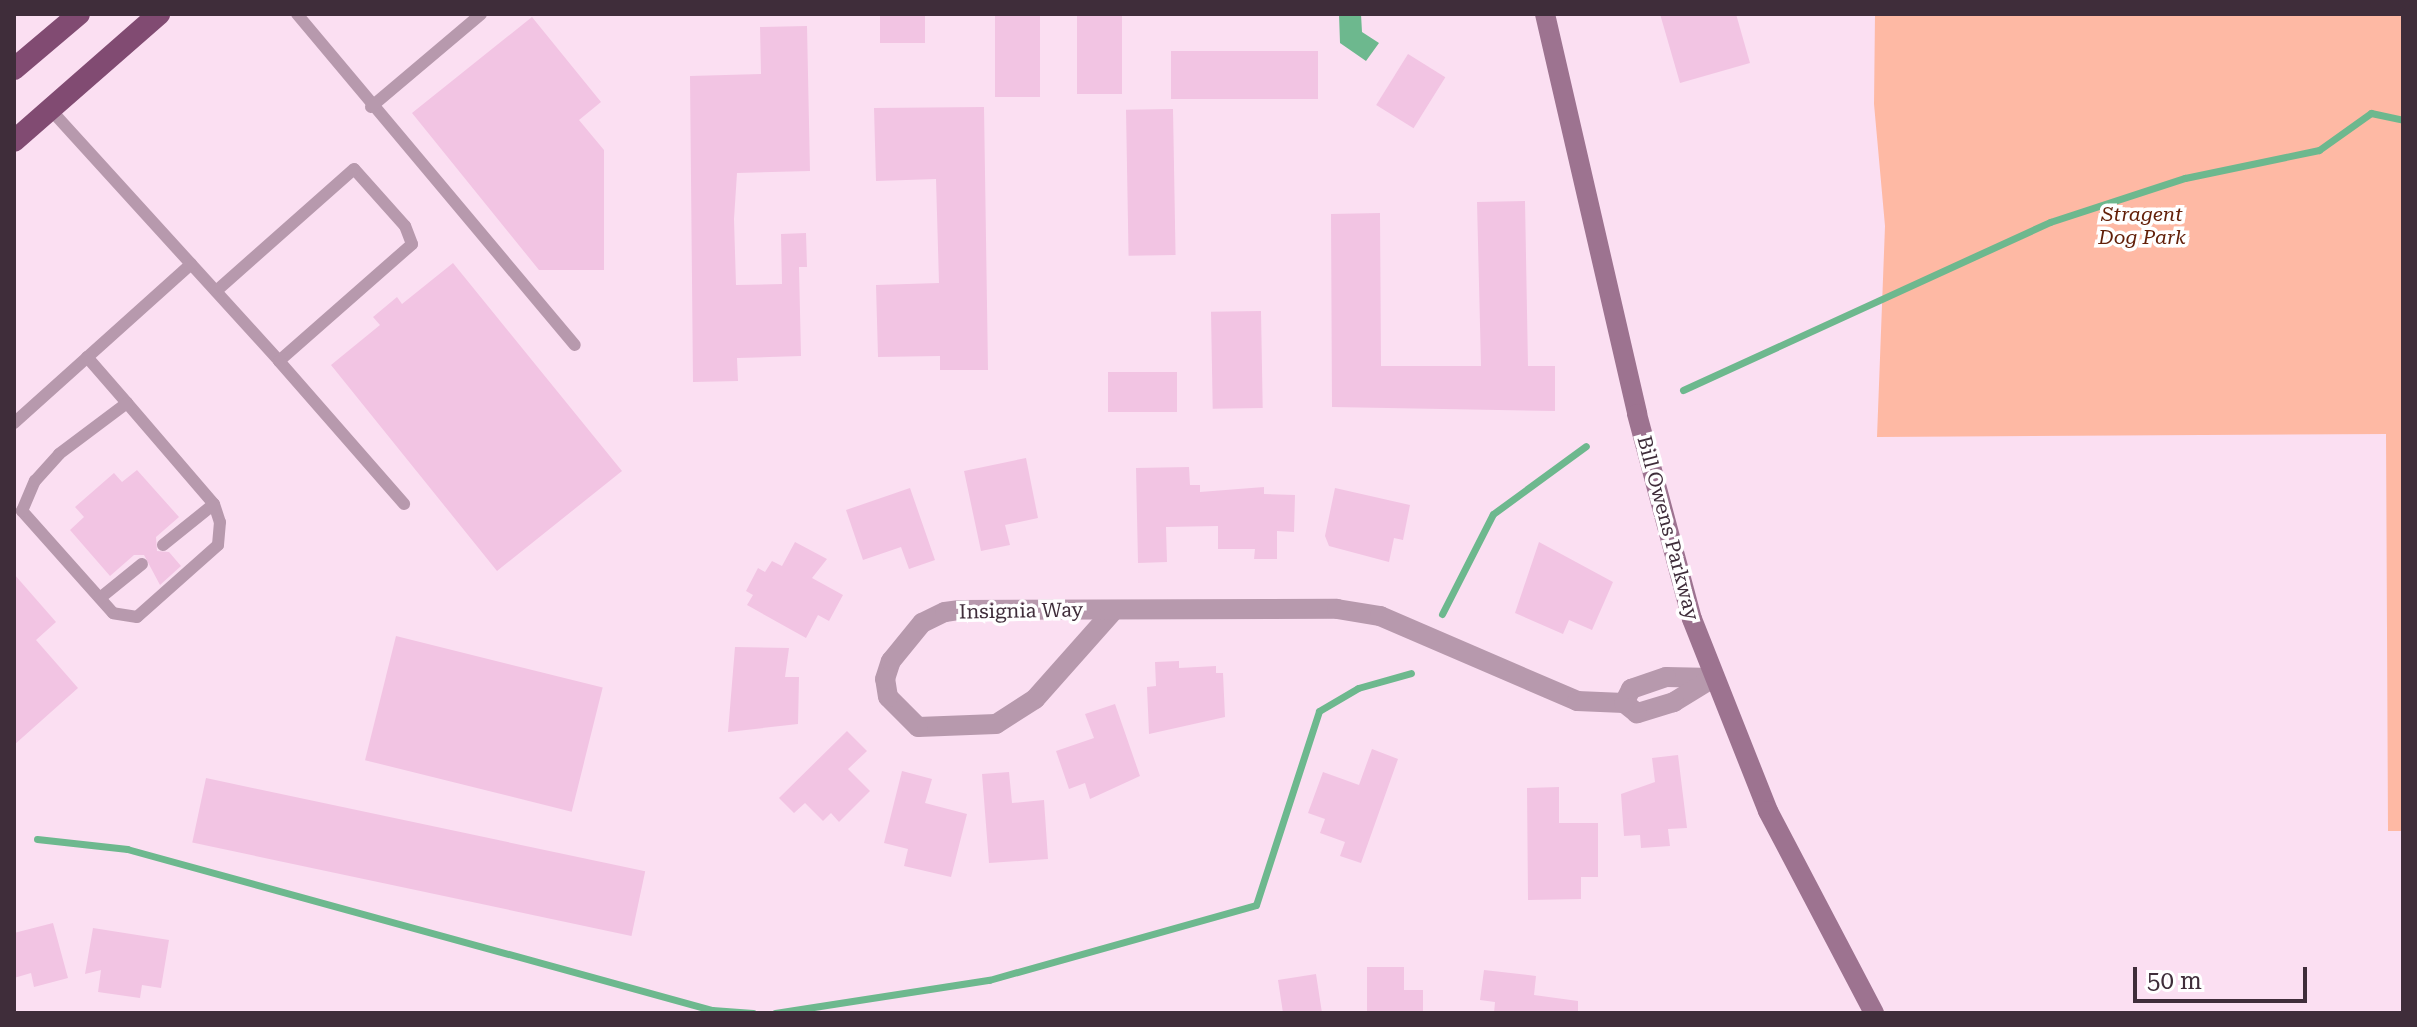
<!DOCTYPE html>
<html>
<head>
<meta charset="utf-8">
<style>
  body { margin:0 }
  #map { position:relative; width:2417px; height:1027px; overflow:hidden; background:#fbdff2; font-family:"Roboto Serif",serif }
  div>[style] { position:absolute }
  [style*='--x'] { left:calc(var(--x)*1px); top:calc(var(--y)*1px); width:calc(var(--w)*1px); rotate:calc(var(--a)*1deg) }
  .green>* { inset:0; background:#feb9a4 }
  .water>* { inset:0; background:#6db88e }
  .stream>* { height:7px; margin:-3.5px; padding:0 3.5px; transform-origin:3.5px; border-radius:3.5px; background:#6db88e }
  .building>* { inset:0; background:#f2c4e3; transform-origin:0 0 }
  .service>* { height:12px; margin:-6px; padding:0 6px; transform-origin:6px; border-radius:6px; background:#b799ad }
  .minor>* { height:20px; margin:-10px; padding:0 10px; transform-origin:10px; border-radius:10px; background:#b799ad }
  .secondary>* { height:20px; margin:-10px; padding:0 10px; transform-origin:10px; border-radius:10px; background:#9d7390 }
  .trunk>* { height:22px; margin:-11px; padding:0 11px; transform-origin:11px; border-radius:11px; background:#814b72 }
  span { translate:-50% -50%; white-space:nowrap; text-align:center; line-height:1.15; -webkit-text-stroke:7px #fff; paint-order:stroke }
  .park-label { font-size:20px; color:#632009; font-style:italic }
  .street-label { font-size:20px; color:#3f2d3a }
  .frame { position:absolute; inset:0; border:16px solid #3f2d3a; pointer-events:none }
  .scale { position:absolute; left:2133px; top:967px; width:174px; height:36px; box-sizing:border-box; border:4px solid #3f2d3a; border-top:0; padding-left:10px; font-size:24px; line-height:28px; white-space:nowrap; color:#3f2d3a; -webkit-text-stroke:6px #fff; paint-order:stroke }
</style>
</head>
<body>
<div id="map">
  <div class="green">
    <i style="clip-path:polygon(1875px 14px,2403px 14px,2403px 831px,2388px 831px,2386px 434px,1877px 437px,1885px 226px,1874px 104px)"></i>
  </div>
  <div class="water">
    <i style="clip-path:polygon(1339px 14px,1361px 14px,1362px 32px,1379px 43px,1366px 61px,1340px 43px)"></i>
  </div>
  <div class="stream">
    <i style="--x:1683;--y:390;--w:404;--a:-24.6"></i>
    <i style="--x:2050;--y:222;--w:142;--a:-18.1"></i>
    <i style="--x:2185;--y:178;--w:137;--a:-11.8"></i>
    <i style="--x:2319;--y:150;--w:64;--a:-35.4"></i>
    <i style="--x:2371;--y:113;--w:33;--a:12"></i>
    <i style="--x:1442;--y:614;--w:112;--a:-63"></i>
    <i style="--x:1493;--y:514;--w:115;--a:-36.2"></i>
    <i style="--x:37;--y:839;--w:91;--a:6.3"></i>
    <i style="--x:127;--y:849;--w:607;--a:15.39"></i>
    <i style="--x:712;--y:1010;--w:41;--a:4.2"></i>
    <i style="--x:775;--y:1013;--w:217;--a:-8.8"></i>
    <i style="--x:989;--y:980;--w:277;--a:-15.7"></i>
    <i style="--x:1256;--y:905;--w:204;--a:-72"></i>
    <i style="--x:1319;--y:711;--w:45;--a:-30.5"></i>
    <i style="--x:1358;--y:688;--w:55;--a:-15.8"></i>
  </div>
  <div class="building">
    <i style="left:880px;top:14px;width:45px;height:29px"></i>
    <i style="left:995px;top:14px;width:45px;height:83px"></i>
    <i style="left:1077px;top:14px;width:45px;height:80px"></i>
    <i style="clip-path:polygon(1660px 14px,1736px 14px,1750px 63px,1680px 83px)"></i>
    <i style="clip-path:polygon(532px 17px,601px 102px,579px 120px,604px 150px,604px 270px,539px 270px,412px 113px)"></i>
    <i style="clip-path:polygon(807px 26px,810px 171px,737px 173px,734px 219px,736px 285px,782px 284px,781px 234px,806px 233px,807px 267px,799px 267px,801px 356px,737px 358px,738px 381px,693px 382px,690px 76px,761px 74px,760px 27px)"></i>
    <i style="left:1318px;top:51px;width:48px;height:147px;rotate:90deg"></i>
    <i style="left:1408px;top:54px;width:44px;height:60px;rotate:32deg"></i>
    <i style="clip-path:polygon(984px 107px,988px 370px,940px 370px,940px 356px,878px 357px,876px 285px,939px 283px,936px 179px,876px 181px,874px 108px)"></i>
    <i style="left:1173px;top:109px;width:146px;height:47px;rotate:89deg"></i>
    <i style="clip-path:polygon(1525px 201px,1528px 366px,1555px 366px,1555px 411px,1332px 407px,1331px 214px,1380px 213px,1381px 366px,1481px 366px,1477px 202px)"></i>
    <i style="clip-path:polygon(453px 263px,622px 471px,497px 571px,331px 365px,380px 325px,373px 317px,397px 297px,402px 304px)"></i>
    <i style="left:1261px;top:311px;width:97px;height:50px;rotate:89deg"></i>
    <i style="left:1108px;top:372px;width:69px;height:40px"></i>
    <i style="clip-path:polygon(1026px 458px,1038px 518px,1005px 525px,1010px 545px,981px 551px,964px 471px)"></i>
    <i style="clip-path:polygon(1189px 467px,1190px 485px,1200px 485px,1200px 492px,1264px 487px,1264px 494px,1295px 495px,1294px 532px,1277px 531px,1277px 559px,1254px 559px,1255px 549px,1218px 549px,1218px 526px,1166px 527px,1167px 562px,1138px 563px,1136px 468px)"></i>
    <i style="clip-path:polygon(137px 470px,179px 517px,156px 537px,157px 551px,169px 552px,181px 566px,160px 585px,144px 555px,134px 555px,110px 576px,70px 530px,84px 517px,75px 507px,114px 473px,122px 482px)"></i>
    <i style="clip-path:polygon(910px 488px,935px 560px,909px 569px,901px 547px,863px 560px,846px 510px)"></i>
    <i style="clip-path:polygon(1335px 488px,1410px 505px,1403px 540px,1394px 538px,1389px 562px,1329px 546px,1325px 536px)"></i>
    <i style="clip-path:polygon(795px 542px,827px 559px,812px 578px,843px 595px,829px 621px,818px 615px,806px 638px,747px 605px,753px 595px,746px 591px,758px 568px,765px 572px,772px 561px,782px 566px)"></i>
    <i style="clip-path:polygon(1539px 542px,1613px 582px,1592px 630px,1569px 620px,1563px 634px,1515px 613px)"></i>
    <i style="clip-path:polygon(14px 574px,56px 622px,36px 640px,78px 688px,14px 745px)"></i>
    <i style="left:396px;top:636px;width:213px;height:128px;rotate:14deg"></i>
    <i style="clip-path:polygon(735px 647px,789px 648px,785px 677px,799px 677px,798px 724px,728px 732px)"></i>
    <i style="clip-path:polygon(1179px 661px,1179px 668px,1216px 666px,1216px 673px,1223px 673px,1225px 717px,1149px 734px,1147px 687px,1156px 686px,1155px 662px)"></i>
    <i style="clip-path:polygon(1115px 704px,1140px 776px,1090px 799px,1085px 783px,1069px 789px,1056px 751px,1094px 738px,1085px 714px)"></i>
    <i style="clip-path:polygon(847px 731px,867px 751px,848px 769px,870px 791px,839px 822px,831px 813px,823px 821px,805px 803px,794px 813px,779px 798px)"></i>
    <i style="clip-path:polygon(1372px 749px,1398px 759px,1361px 863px,1340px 856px,1345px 842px,1320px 833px,1325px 819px,1308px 813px,1323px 772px,1359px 785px)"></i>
    <i style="clip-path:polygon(1678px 755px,1687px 828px,1668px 829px,1670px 846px,1641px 848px,1640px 835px,1624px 836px,1621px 794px,1655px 782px,1652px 758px)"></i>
    <i style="clip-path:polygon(902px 771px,932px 779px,925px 803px,967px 814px,951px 877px,904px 866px,908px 849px,884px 843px)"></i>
    <i style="clip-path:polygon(1009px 772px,1012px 803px,1044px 800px,1048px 859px,989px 863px,982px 774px)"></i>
    <i style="left:206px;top:778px;width:449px;height:66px;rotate:12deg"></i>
    <i style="clip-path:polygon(1559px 787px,1559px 823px,1598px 823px,1598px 877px,1581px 877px,1581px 899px,1528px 900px,1527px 788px)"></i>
    <i style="clip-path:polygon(53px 923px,68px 978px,34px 987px,31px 973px,14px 978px,14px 933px)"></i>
    <i style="clip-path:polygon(93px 928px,169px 940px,161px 988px,142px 985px,140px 998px,98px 992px,101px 970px,85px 974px)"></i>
    <i style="clip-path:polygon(1367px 967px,1404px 967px,1404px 990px,1423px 990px,1423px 1013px,1367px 1013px)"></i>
    <i style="clip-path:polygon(1484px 970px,1536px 976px,1534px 995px,1578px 1001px,1578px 1013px,1494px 1013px,1495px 1002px,1480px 1000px)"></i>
    <i style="clip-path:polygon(1316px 974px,1322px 1013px,1283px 1013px,1278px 980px)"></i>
  </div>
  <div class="service">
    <i style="--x:297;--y:14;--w:432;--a:50"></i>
    <i style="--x:371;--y:107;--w:144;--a:-40.2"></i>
    <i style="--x:50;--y:109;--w:341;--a:47.7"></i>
    <i style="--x:279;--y:361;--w:177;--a:-41.3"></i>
    <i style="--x:412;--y:244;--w:19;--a:-111"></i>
    <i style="--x:405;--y:226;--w:76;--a:-131.8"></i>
    <i style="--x:354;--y:169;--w:184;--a:138.5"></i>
    <i style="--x:87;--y:357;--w:61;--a:49"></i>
    <i style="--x:127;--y:403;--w:133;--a:49.3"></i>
    <i style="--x:214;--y:504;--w:19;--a:72"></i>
    <i style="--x:220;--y:522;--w:23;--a:95"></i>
    <i style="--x:218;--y:545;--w:108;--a:138.4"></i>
    <i style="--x:137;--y:617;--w:24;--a:-171"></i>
    <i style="--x:113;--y:613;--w:137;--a:-131.7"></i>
    <i style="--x:22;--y:511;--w:33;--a:-67"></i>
    <i style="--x:35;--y:481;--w:36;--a:-48"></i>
    <i style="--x:59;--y:454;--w:85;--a:-36.9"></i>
    <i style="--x:279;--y:361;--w:190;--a:48.8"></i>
    <i style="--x:14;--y:423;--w:238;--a:-41.9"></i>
    <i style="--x:163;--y:545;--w:65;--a:-38.8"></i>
    <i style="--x:100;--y:598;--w:54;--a:-39"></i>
  </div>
  <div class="minor">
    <i style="--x:1114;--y:610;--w:119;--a:131.6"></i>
    <i style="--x:1035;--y:699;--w:46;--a:147.3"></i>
    <i style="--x:996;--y:724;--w:78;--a:177.8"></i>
    <i style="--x:918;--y:727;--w:42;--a:-135"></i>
    <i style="--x:888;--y:697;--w:18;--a:-99"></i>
    <i style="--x:885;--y:679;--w:19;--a:-72"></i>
    <i style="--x:891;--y:661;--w:49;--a:-50.8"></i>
    <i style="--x:922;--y:623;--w:25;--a:-26"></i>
    <i style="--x:945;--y:612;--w:15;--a:-8"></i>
    <i style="--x:960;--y:610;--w:377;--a:-0.2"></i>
    <i style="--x:1337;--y:609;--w:44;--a:9.2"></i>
    <i style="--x:1380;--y:616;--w:215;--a:23.3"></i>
    <i style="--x:1577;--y:701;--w:47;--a:2.4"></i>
    <i style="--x:1666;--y:677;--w:47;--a:1.2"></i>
    <i style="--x:1713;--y:678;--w:46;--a:148.4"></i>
    <i style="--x:1674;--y:702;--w:39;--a:163"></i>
    <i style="--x:1637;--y:713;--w:16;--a:-142"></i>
    <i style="--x:1624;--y:703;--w:16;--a:-63"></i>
    <i style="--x:1631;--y:689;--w:37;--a:-19"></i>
  </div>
  <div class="secondary">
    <i style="--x:1545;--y:14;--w:410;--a:77"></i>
    <i style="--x:1637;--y:414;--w:212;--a:75"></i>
    <i style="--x:1692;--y:619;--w:206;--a:68.4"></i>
    <i style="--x:1768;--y:811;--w:228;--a:62.3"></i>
  </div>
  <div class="trunk">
    <i style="--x:14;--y:69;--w:85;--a:-40.2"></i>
    <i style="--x:14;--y:141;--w:193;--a:-41.2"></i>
  </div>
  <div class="park-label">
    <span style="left:2142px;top:226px">Stragent<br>Dog Park</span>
  </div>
  <div class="street-label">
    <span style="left:1668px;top:528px;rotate:75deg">Bill Owens Parkway</span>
    <span style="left:1021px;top:611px;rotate:-1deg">Insignia Way</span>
  </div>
  <div class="frame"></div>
  <div class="scale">50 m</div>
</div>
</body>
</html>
